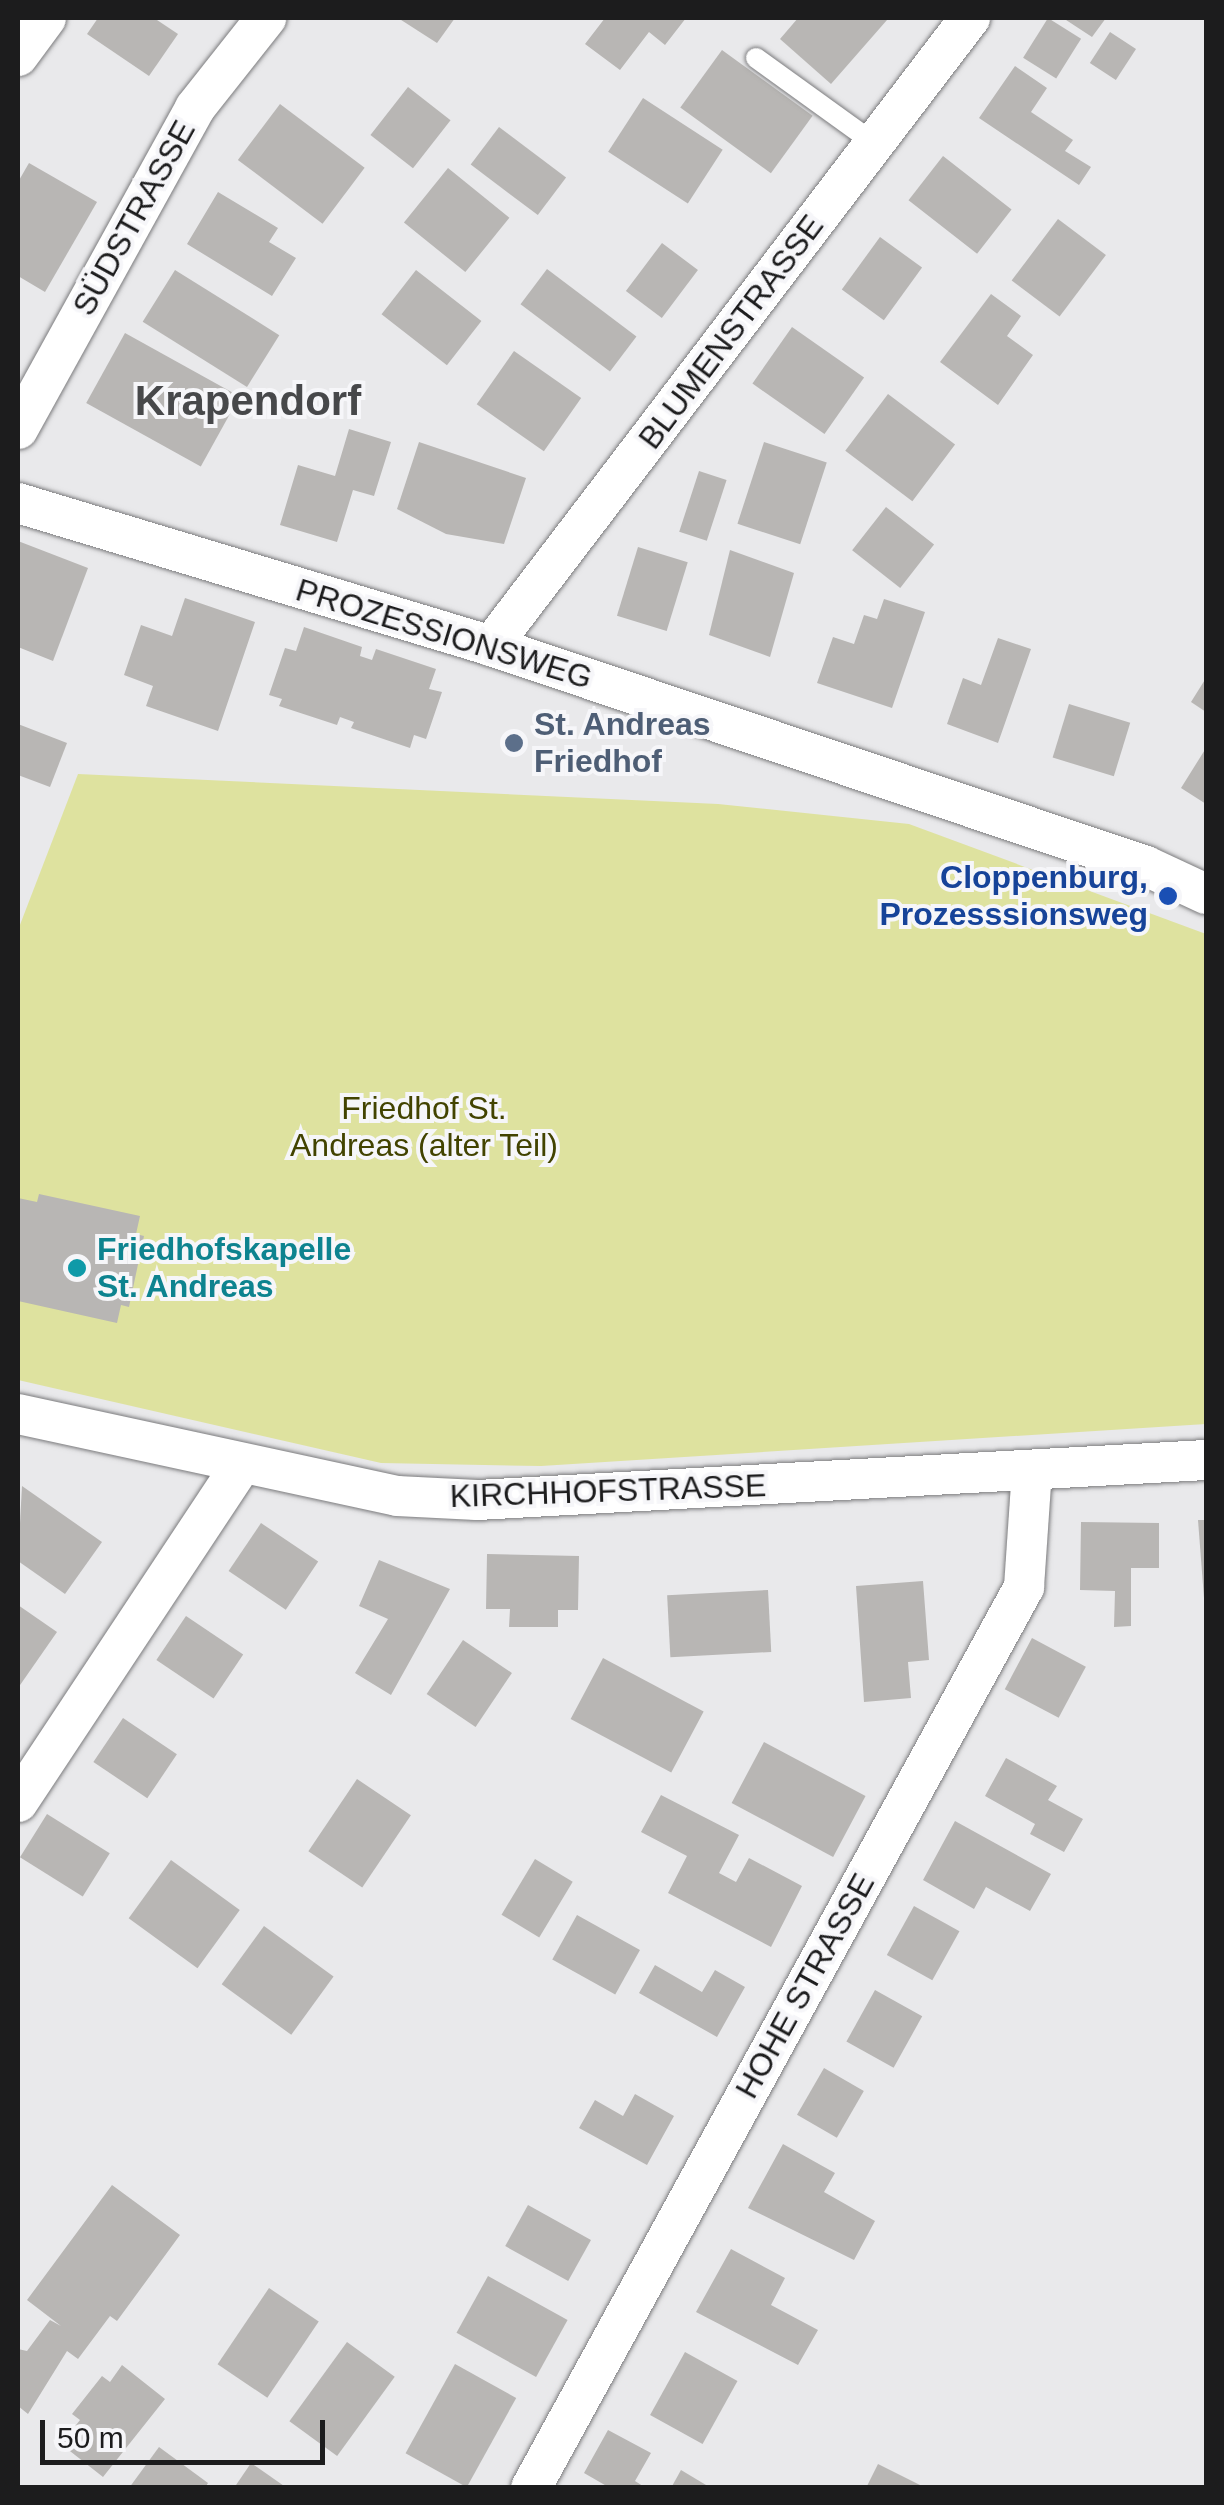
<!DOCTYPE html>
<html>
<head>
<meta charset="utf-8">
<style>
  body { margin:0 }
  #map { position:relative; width:1224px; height:2505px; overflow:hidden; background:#e9e9eb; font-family:Arial,sans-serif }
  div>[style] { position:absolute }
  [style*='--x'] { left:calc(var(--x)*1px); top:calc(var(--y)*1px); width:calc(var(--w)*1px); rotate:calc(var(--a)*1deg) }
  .green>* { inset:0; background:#dee29f }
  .building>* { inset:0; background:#b8b6b4; transform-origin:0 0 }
  .roads { filter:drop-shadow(0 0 2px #7b7b7d) drop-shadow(0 0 2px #7b7b7d) }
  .lane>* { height:20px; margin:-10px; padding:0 10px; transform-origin:10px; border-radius:10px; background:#fff }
  .street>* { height:40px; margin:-20px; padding:0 20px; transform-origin:20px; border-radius:20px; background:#fff }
  .dots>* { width:28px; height:28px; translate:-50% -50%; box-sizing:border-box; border:5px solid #f6f6f9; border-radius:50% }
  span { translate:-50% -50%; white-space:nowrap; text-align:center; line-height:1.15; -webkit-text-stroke:8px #f6f6f9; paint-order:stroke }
  .street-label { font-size:32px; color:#1c1c1d }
  .service-label { font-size:32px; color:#4e5e75; font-weight:700 }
  .left { translate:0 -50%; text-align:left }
  .transit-label { font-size:32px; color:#164399; font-weight:700 }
  .right { translate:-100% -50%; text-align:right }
  .park-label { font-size:32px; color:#424300 }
  .culture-label { font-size:32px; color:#0d838f; font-weight:700 }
  .district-label { font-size:42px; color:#47484a; font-weight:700 }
  .frame { position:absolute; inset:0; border:20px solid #1c1c1d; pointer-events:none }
  .scale { position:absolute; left:40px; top:2420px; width:285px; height:45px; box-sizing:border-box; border:5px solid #1c1c1d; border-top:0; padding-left:12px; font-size:30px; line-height:35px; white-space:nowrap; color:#1c1c1d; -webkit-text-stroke:8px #f6f6f9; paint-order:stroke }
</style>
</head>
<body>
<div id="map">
  <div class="green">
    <i style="clip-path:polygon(78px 774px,718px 804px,909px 824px,1206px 934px,1206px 1424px,541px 1466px,381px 1463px,18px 1380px,18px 930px)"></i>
  </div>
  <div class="building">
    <i style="clip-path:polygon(98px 18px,154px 18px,178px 34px,149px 76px,87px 34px)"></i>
    <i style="clip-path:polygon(398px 18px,455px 18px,437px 43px)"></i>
    <i style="clip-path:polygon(605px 18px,686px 18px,665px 45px,649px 32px,620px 70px,585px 44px)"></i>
    <i style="clip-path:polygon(798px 18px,883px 18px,887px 20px,831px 84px,780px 39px)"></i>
    <i style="left:1048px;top:18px;width:39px;height:47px;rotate:32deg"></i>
    <i style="clip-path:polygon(1063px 18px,1106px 18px,1092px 37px)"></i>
    <i style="left:1110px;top:32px;width:31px;height:37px;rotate:33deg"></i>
    <i style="left:722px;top:50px;width:112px;height:71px;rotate:36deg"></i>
    <i style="clip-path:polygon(1015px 66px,1047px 88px,1031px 112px,1073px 140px,1065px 151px,1091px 167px,1079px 185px,979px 118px)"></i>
    <i style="left:408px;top:87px;width:54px;height:61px;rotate:38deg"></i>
    <i style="left:643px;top:98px;width:95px;height:64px;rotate:33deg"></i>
    <i style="left:280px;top:104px;width:106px;height:70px;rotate:37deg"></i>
    <i style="left:499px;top:127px;width:84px;height:47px;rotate:37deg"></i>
    <i style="left:943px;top:156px;width:87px;height:56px;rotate:38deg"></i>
    <i style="clip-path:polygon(29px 163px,97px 202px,45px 292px,18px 276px,18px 182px)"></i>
    <i style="left:448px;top:168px;width:79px;height:70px;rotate:39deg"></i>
    <i style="clip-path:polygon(218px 192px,278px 228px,269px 242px,296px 258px,272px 296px,187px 244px)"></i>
    <i style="left:1058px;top:219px;width:60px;height:77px;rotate:37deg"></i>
    <i style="left:880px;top:237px;width:52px;height:65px;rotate:36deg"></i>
    <i style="left:662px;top:243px;width:45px;height:60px;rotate:37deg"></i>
    <i style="left:547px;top:269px;width:112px;height:44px;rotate:37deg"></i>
    <i style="left:175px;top:270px;width:123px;height:61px;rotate:32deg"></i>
    <i style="left:416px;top:270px;width:83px;height:56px;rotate:38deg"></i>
    <i style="clip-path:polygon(991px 294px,1021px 316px,1007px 336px,1033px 355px,998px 405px,940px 362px)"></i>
    <i style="left:792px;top:327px;width:88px;height:69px;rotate:35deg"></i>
    <i style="left:125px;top:333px;width:131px;height:80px;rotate:29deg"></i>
    <i style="left:514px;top:351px;width:82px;height:65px;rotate:35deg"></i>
    <i style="left:888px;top:394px;width:84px;height:71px;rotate:37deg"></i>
    <i style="clip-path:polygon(349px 429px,391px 442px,374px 496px,353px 490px,337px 542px,280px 525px,298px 465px,335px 476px)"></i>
    <i style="clip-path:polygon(419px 442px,526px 478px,504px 544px,446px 534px,397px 509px)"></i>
    <i style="left:764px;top:442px;width:66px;height:86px;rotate:18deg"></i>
    <i style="left:699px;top:471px;width:29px;height:64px;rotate:18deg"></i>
    <i style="left:886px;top:507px;width:61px;height:55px;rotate:38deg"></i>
    <i style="clip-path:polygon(18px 541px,88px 568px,53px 661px,18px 647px)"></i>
    <i style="left:638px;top:547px;width:52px;height:72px;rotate:17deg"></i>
    <i style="clip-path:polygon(730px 550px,794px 573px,770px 657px,709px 635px)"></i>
    <i style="clip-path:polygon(185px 598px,255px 622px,218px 731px,146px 706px,153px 686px,124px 675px,141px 625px,172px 636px)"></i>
    <i style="clip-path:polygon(884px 599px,925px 612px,892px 708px,817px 683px,833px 637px,854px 644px,864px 615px,877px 619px)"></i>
    <i style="clip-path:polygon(304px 627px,362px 647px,360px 656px,372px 660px,376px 649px,436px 669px,429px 689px,442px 692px,426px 739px,414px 735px,410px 748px,351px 728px,354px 722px,340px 717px,337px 725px,279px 706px,282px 699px,269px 695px,285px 648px,296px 651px)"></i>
    <i style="clip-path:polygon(998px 638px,1031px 649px,998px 743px,947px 724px,963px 678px,981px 685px)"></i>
    <i style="clip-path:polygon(1206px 678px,1206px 712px,1191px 702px)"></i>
    <i style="left:1069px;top:704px;width:64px;height:56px;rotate:17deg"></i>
    <i style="clip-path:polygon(18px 724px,67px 743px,50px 787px,18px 775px)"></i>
    <i style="clip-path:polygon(1206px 748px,1206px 804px,1181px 788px)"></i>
    <i style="clip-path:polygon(39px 1194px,140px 1216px,136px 1234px,144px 1236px,129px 1307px,121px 1305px,117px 1323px,18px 1301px,18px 1198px,37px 1202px)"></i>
    <i style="clip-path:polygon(22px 1486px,102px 1542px,65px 1594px,18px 1561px)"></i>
    <i style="clip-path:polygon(1198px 1520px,1206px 1520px,1206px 1597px,1204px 1598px)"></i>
    <i style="clip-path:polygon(1081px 1522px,1159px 1523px,1159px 1568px,1131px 1568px,1131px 1626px,1114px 1627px,1115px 1591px,1080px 1590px)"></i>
    <i style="left:261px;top:1523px;width:69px;height:58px;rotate:34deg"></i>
    <i style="clip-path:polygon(487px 1554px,579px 1556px,578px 1610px,558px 1610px,558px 1627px,509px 1627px,510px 1609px,486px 1609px)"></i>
    <i style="clip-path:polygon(379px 1560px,450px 1589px,391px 1695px,355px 1673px,388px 1619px,359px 1606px)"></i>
    <i style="clip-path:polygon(923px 1581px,929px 1660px,908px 1662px,911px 1698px,864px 1702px,856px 1586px)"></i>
    <i style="left:768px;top:1590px;width:62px;height:101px;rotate:87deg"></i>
    <i style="clip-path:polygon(18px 1605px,57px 1632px,18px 1688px)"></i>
    <i style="left:186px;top:1616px;width:69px;height:53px;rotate:34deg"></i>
    <i style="left:1032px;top:1638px;width:61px;height:58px;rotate:28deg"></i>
    <i style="left:463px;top:1640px;width:59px;height:65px;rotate:34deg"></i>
    <i style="left:603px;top:1658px;width:114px;height:69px;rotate:28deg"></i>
    <i style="left:123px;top:1718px;width:65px;height:53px;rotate:34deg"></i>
    <i style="left:764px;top:1742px;width:115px;height:69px;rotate:28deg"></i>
    <i style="clip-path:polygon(1006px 1758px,1057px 1786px,1048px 1800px,1083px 1819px,1064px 1852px,1030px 1834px,1035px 1824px,985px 1796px)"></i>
    <i style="left:357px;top:1779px;width:65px;height:87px;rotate:34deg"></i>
    <i style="clip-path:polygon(661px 1795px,739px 1835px,719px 1873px,736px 1882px,749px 1858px,802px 1886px,771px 1947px,668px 1893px,687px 1856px,641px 1832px)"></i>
    <i style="left:47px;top:1814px;width:74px;height:51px;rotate:32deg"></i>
    <i style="clip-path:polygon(955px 1821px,1051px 1874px,1030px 1911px,986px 1887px,974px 1909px,923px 1880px)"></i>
    <i style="left:535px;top:1859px;width:44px;height:65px;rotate:31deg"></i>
    <i style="left:171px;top:1860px;width:85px;height:72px;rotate:36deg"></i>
    <i style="left:914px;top:1906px;width:52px;height:56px;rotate:29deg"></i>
    <i style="left:577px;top:1915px;width:72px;height:51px;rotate:29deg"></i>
    <i style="left:264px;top:1926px;width:86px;height:72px;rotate:36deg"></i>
    <i style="clip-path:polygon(655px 1965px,702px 1992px,715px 1970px,745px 1987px,717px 2037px,639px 1993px)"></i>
    <i style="left:875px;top:1990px;width:54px;height:59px;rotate:29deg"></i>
    <i style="left:824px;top:2068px;width:46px;height:54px;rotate:30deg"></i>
    <i style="clip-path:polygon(635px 2094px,674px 2116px,647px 2165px,579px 2128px,595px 2100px,623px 2116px)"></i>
    <i style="clip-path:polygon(783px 2144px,835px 2173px,824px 2192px,875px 2221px,854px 2260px,748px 2208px)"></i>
    <i style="clip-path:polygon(112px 2185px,180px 2235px,117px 2321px,110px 2316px,78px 2359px,67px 2351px,28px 2414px,18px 2406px,18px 2349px,27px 2351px,50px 2320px,61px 2326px,27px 2300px)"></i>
    <i style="left:528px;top:2205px;width:72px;height:47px;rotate:29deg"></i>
    <i style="clip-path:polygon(731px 2249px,785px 2278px,771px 2305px,818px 2330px,798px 2365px,696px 2312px)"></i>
    <i style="left:488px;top:2276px;width:91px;height:65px;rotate:29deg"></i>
    <i style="left:269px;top:2288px;width:60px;height:92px;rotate:34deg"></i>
    <i style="left:347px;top:2342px;width:59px;height:98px;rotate:36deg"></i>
    <i style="left:685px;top:2352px;width:60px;height:72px;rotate:29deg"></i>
    <i style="left:455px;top:2364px;width:70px;height:102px;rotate:29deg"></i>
    <i style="clip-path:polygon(122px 2365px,165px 2399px,103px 2477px,61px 2444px,80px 2420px,72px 2414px,102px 2376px,110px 2382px)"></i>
    <i style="clip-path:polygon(608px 2430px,651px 2453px,635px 2481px,646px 2488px,610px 2488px,584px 2473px)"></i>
    <i style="clip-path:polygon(159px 2447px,208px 2483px,205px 2488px,129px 2488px)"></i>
    <i style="clip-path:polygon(251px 2463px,287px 2488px,234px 2488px)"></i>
    <i style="clip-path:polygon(878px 2464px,926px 2488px,866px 2488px)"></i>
    <i style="clip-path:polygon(681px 2470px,711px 2488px,671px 2488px)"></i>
  </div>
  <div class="roads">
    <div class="lane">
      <i style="--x:756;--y:58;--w:145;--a:35.8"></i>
    </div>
    <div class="street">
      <i style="--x:18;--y:56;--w:47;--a:-53.6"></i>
      <i style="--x:18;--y:429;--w:367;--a:-61.1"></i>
      <i style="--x:195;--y:108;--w:115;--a:-51.7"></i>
      <i style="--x:18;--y:503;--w:494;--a:16.8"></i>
      <i style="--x:491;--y:646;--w:691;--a:18.57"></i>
      <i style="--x:1146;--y:866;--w:66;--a:25"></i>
      <i style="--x:491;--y:646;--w:790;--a:-52.67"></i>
      <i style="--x:18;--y:1414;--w:388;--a:12.2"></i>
      <i style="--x:397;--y:1496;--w:80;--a:2.9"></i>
      <i style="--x:477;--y:1500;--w:730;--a:-3.14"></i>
      <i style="--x:18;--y:1802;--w:404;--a:-56.5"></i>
      <i style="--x:531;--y:2488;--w:1027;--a:-61.31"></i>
      <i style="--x:1024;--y:1587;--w:116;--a:-86.1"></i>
    </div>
  </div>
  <div class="dots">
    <i style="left:514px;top:743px;background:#5c6f8a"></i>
    <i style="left:1168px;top:896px;background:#1a4fb4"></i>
    <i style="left:77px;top:1268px;background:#0f9aa8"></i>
  </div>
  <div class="street-label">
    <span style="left:134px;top:218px;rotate:-61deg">SÜDSTRASSE</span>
    <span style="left:731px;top:332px;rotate:-53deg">BLUMENSTRASSE</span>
    <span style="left:444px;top:634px;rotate:17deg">PROZESSIONSWEG</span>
    <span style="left:608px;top:1491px;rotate:-2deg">KIRCHHOFSTRASSE</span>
    <span style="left:805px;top:1986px;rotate:-61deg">HOHE STRASSE</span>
  </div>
  <div class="service-label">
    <span class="left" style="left:534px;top:743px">St. Andreas<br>Friedhof</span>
  </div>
  <div class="transit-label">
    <span class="right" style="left:1148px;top:896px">Cloppenburg,<br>Prozesssionsweg</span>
  </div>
  <div class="park-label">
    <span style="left:424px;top:1127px">Friedhof St.<br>Andreas (alter Teil)</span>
  </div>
  <div class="culture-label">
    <span class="left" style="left:97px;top:1268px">Friedhofskapelle<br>St. Andreas</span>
  </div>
  <div class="district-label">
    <span style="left:248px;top:401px">Krapendorf</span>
  </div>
  <div class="frame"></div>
  <div class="scale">50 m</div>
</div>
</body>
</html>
